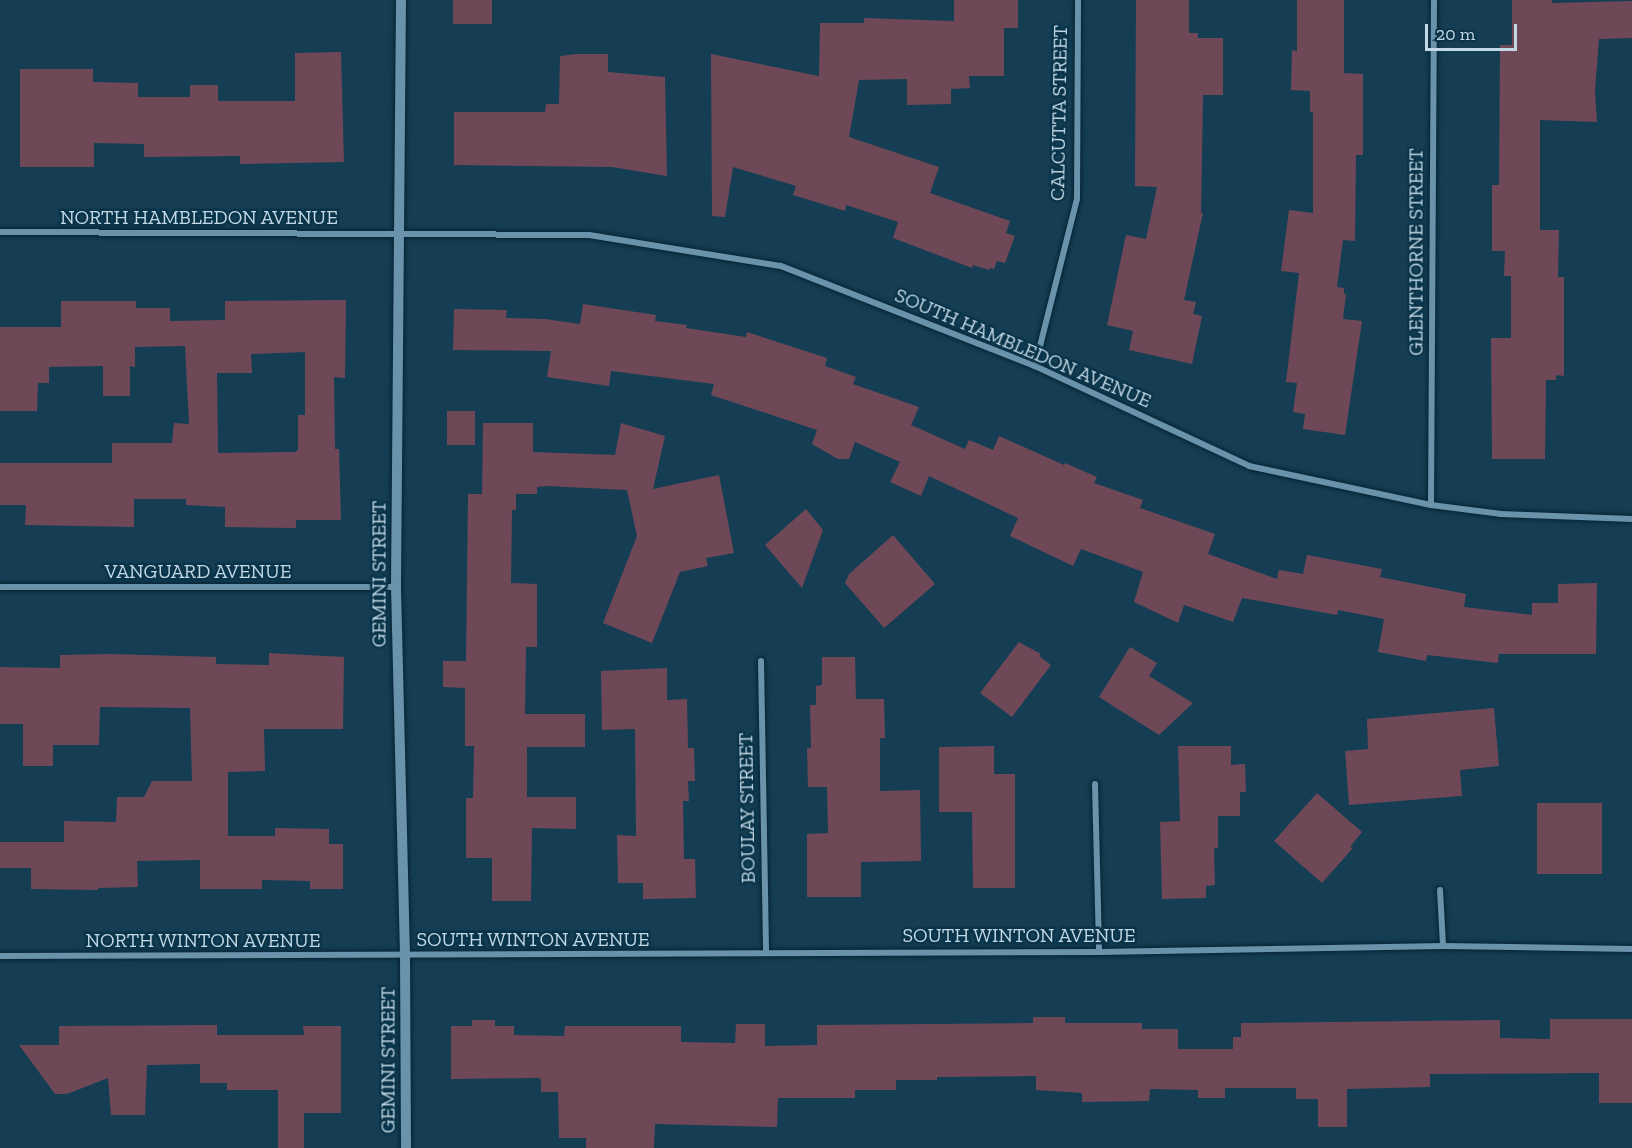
<!DOCTYPE html>
<html>
<head>
<meta charset="utf-8">
<style>
  body { margin:0 }
  #map { position:relative; width:1632px; height:1148px; overflow:hidden; background:#153e54; font-family:"Zilla Slab",serif }
  div>[style] { position:absolute }
  [style*='--x'] { left:calc(var(--x)*1px); top:calc(var(--y)*1px); width:calc(var(--w)*1px); rotate:calc(var(--a)*1deg) }
  .building>* { inset:0; background:#6f4857; transform-origin:0 0 }
  .roads { filter:drop-shadow(0 0 2px #052434) drop-shadow(0 0 2px #052434) }
  .minor>* { height:6px; margin:-3px; padding:0 3px; transform-origin:3px; border-radius:3px; background:#6992ab }
  .tertiary>* { height:10px; margin:-5px; padding:0 5px; transform-origin:5px; border-radius:5px; background:#6992ab }
  span { translate:-50% -50%; white-space:nowrap; text-align:center; line-height:1.15; -webkit-text-stroke:5px #093449; paint-order:stroke }
  .street-label { font-size:20px; color:#c3d8e5 }
  .scale { position:absolute; left:1425px; top:24px; width:92px; height:27px; box-sizing:border-box; border:3px solid #c3d8e5; border-top:0; padding-left:8px; font-size:18px; line-height:21px; white-space:nowrap; color:#c3d8e5; -webkit-text-stroke:4px #093449; paint-order:stroke }
</style>
</head>
<body>
<div id="map">
  <div class="building">
    <i style="left:453px;top:0;width:39px;height:24px"></i>
    <i style="clip-path:polygon(954px 0,1018px 0,1018px 28px,1004px 28px,1004px 76px,969px 76px,970px 88px,951px 89px,951px 104px,907px 105px,907px 79px,859px 80px,849px 137px,939px 167px,930px 193px,1010px 221px,1006px 233px,1015px 236px,1005px 263px,997px 261px,994px 269px,990px 268px,989px 270px,973px 265px,972px 268px,893px 238px,898px 222px,846px 205px,845px 211px,793px 195px,796px 186px,733px 167px,725px 217px,712px 216px,711px 54px,819px 76px,820px 23px,864px 23px,864px 18px,954px 21px)"></i>
    <i style="clip-path:polygon(1136px 0,1189px 0,1189px 33px,1198px 33px,1198px 38px,1223px 38px,1223px 95px,1203px 95px,1201px 213px,1203px 213px,1184px 300px,1196px 302px,1193px 314px,1202px 316px,1192px 364px,1129px 350px,1133px 331px,1107px 325px,1126px 235px,1146px 239px,1157px 187px,1135px 186px)"></i>
    <i style="clip-path:polygon(1297px 0,1344px 0,1344px 73px,1363px 74px,1363px 155px,1356px 155px,1355px 241px,1343px 240px,1337px 287px,1344px 288px,1344px 294px,1346px 294px,1343px 319px,1362px 321px,1345px 435px,1303px 429px,1305px 414px,1293px 412px,1297px 383px,1286px 382px,1299px 273px,1281px 271px,1289px 210px,1313px 213px,1313px 112px,1310px 112px,1310px 91px,1291px 90px,1292px 50px,1297px 51px)"></i>
    <i style="clip-path:polygon(1512px 0,1552px 0,1552px 3px,1632px 1px,1632px 38px,1599px 39px,1595px 90px,1597px 122px,1540px 120px,1540px 230px,1559px 230px,1558px 277px,1564px 277px,1564px 376px,1556px 375px,1556px 380px,1546px 380px,1545px 459px,1492px 459px,1491px 338px,1511px 338px,1511px 276px,1504px 276px,1505px 251px,1492px 251px,1492px 185px,1499px 185px,1500px 45px,1512px 45px)"></i>
    <i style="clip-path:polygon(341px 52px,344px 162px,240px 164px,240px 156px,144px 157px,144px 144px,94px 143px,94px 167px,20px 167px,20px 69px,93px 69px,93px 82px,138px 83px,138px 97px,190px 97px,190px 85px,218px 85px,218px 101px,295px 101px,295px 53px)"></i>
    <i style="clip-path:polygon(577px 54px,608px 54px,608px 72px,665px 77px,667px 176px,612px 167px,454px 165px,454px 112px,545px 112px,546px 104px,559px 104px,560px 56px)"></i>
    <i style="clip-path:polygon(evenodd,346px 300px,345px 378px,334px 377px,335px 449px,339px 449px,341px 520px,296px 520px,296px 528px,225px 527px,225px 507px,186px 505px,186px 499px,134px 499px,134px 527px,25px 525px,26px 505px,0 505px,0 463px,112px 463px,112px 443px,172px 443px,174px 423px,189px 424px,185px 346px,135px 347px,135px 367px,130px 366px,130px 396px,103px 396px,103px 366px,49px 367px,49px 383px,38px 383px,37px 411px,0 411px,0 327px,61px 327px,61px 301px,136px 301px,136px 308px,170px 308px,170px 321px,225px 320px,225px 301px,346px 300px,305px 352px,305px 415px,298px 415px,298px 449px,296px 452px,218px 453px,217px 373px,252px 373px,251px 354px,305px 352px)"></i>
    <i style="clip-path:polygon(583px 304px,656px 315px,655px 321px,687px 325px,686px 328px,746px 337px,747px 332px,827px 358px,825px 366px,856px 377px,853px 384px,919px 407px,911px 425px,965px 449px,969px 440px,993px 450px,999px 436px,1064px 465px,1065px 463px,1097px 477px,1094px 483px,1143px 500px,1140px 508px,1215px 534px,1208px 554px,1277px 579px,1279px 570px,1303px 574px,1307px 555px,1382px 569px,1380px 577px,1466px 594px,1464px 607px,1532px 615px,1532px 603px,1558px 603px,1558px 584px,1597px 583px,1596px 654px,1499px 654px,1498px 663px,1427px 655px,1426px 661px,1378px 652px,1384px 619px,1338px 610px,1337px 615px,1242px 598px,1233px 622px,1184px 605px,1178px 623px,1134px 602px,1143px 572px,1081px 549px,1073px 566px,1010px 536px,1018px 518px,929px 476px,921px 496px,890px 482px,900px 462px,855px 442px,849px 459px,838px 459px,812px 444px,817px 430px,711px 395px,714px 384px,611px 371px,609px 386px,547px 377px,551px 351px,453px 350px,454px 309px,507px 310px,506px 318px,545px 319px,580px 324px)"></i>
    <i style="left:447px;top:411px;width:28px;height:34px"></i>
    <i style="clip-path:polygon(483px 423px,533px 423px,533px 452px,615px 455px,621px 423px,665px 436px,653px 489px,719px 475px,734px 553px,706px 558px,708px 566px,680px 572px,652px 643px,603px 623px,637px 536px,627px 490px,547px 486px,537px 487px,537px 494px,516px 494px,516px 510px,512px 510px,511px 583px,537px 584px,537px 647px,526px 647px,525px 714px,585px 714px,585px 747px,527px 747px,527px 797px,576px 797px,576px 829px,532px 828px,531px 901px,492px 901px,492px 858px,466px 858px,466px 798px,473px 798px,474px 746px,465px 746px,465px 688px,443px 687px,443px 661px,466px 661px,468px 494px,482px 494px)"></i>
    <i style="clip-path:polygon(806px 509px,823px 530px,802px 588px,765px 545px)"></i>
    <i style="clip-path:polygon(893px 535px,935px 584px,884px 628px,845px 583px,849px 574px)"></i>
    <i style="clip-path:polygon(1019px 642px,1041px 654px,1039px 656px,1051px 665px,1012px 717px,980px 693px)"></i>
    <i style="clip-path:polygon(1130px 647px,1157px 663px,1149px 676px,1193px 703px,1159px 735px,1099px 697px)"></i>
    <i style="clip-path:polygon(269px 653px,344px 657px,343px 729px,264px 729px,265px 771px,228px 772px,228px 836px,275px 836px,275px 828px,329px 829px,329px 844px,343px 844px,343px 889px,310px 889px,310px 881px,262px 880px,262px 889px,200px 889px,200px 860px,137px 861px,138px 887px,98px 888px,98px 890px,31px 889px,31px 868px,0 868px,0 842px,64px 842px,64px 821px,116px 822px,117px 797px,144px 797px,152px 781px,192px 781px,190px 708px,100px 707px,99px 745px,53px 745px,53px 766px,23px 766px,23px 724px,0 724px,0 667px,60px 668px,60px 655px,110px 654px,216px 657px,216px 664px,269px 665px)"></i>
    <i style="clip-path:polygon(822px 657px,855px 657px,856px 699px,884px 699px,885px 738px,880px 738px,880px 791px,920px 790px,921px 861px,861px 862px,861px 897px,807px 897px,807px 834px,828px 833px,827px 787px,808px 787px,807px 748px,811px 748px,810px 705px,816px 705px,816px 686px,822px 685px)"></i>
    <i style="clip-path:polygon(667px 668px,667px 700px,687px 699px,688px 748px,694px 748px,695px 781px,688px 781px,689px 801px,683px 801px,684px 859px,695px 859px,696px 898px,643px 899px,643px 883px,618px 883px,617px 835px,636px 836px,635px 729px,602px 730px,601px 671px)"></i>
    <i style="clip-path:polygon(1494px 708px,1499px 766px,1460px 770px,1462px 796px,1349px 805px,1345px 751px,1368px 749px,1367px 719px)"></i>
    <i style="clip-path:polygon(994px 746px,994px 774px,1015px 774px,1015px 888px,973px 888px,972px 812px,939px 812px,939px 747px)"></i>
    <i style="clip-path:polygon(1178px 746px,1231px 746px,1231px 765px,1245px 764px,1246px 792px,1240px 792px,1240px 816px,1218px 816px,1218px 848px,1214px 848px,1215px 885px,1206px 886px,1206px 898px,1162px 899px,1160px 822px,1180px 821px)"></i>
    <i style="clip-path:polygon(1317px 793px,1362px 832px,1350px 847px,1353px 848px,1322px 883px,1274px 841px)"></i>
    <i style="left:1537px;top:803px;width:65px;height:71px"></i>
    <i style="clip-path:polygon(1033px 1017px,1065px 1017px,1065px 1023px,1142px 1023px,1142px 1029px,1178px 1029px,1178px 1049px,1233px 1049px,1233px 1037px,1241px 1037px,1241px 1023px,1500px 1020px,1500px 1038px,1550px 1039px,1550px 1019px,1632px 1019px,1632px 1103px,1599px 1103px,1599px 1073px,1430px 1074px,1430px 1087px,1347px 1089px,1347px 1127px,1318px 1127px,1318px 1099px,1296px 1099px,1296px 1088px,1225px 1088px,1225px 1098px,1198px 1098px,1198px 1090px,1150px 1089px,1149px 1101px,1082px 1102px,1082px 1093px,1036px 1090px,1036px 1076px,937px 1077px,937px 1080px,896px 1080px,896px 1090px,855px 1090px,855px 1098px,778px 1098px,777px 1127px,655px 1124px,654px 1148px,586px 1148px,586px 1138px,559px 1138px,558px 1092px,541px 1092px,541px 1080px,539px 1078px,451px 1079px,451px 1026px,472px 1026px,472px 1020px,495px 1020px,495px 1026px,514px 1026px,514px 1035px,564px 1036px,565px 1026px,681px 1026px,681px 1042px,735px 1043px,736px 1024px,765px 1024px,765px 1046px,817px 1045px,817px 1025px,1033px 1023px)"></i>
    <i style="clip-path:polygon(217px 1025px,217px 1035px,304px 1035px,303px 1026px,341px 1026px,341px 1113px,304px 1113px,304px 1148px,278px 1148px,278px 1090px,227px 1090px,227px 1083px,200px 1083px,200px 1064px,147px 1065px,145px 1115px,111px 1115px,108px 1078px,67px 1094px,55px 1094px,19px 1045px,59px 1045px,59px 1026px)"></i>
  </div>
  <div class="roads">
    <div class="minor">
      <i style="--x:0;--y:232;--w:589;--a:0.29"></i>
      <i style="--x:589;--y:235;--w:194;--a:9.2"></i>
      <i style="--x:781;--y:266;--w:273;--a:21.5"></i>
      <i style="--x:1035;--y:366;--w:236;--a:25"></i>
      <i style="--x:1249;--y:466;--w:186;--a:12.1"></i>
      <i style="--x:1431;--y:505;--w:71;--a:7.3"></i>
      <i style="--x:1501;--y:514;--w:131;--a:2.2"></i>
      <i style="--x:1035;--y:366;--w:172;--a:-75.9"></i>
      <i style="--x:1077;--y:199;--w:199;--a:-89.7"></i>
      <i style="--x:1431;--y:505;--w:505;--a:-89.66"></i>
      <i style="--x:0;--y:587;--w:396;--a:0"></i>
      <i style="--x:761;--y:661;--w:292;--a:89"></i>
      <i style="--x:1095;--y:784;--w:168;--a:88.6"></i>
      <i style="--x:1440;--y:890;--w:56;--a:86.9"></i>
      <i style="--x:0;--y:956;--w:1099;--a:-0.21"></i>
      <i style="--x:1099;--y:952;--w:344;--a:-1"></i>
      <i style="--x:1443;--y:946;--w:189;--a:0.9"></i>
    </div>
    <div class="tertiary">
      <i style="--x:401;--y:0;--w:587;--a:90.49"></i>
      <i style="--x:396;--y:587;--w:369;--a:88.6"></i>
      <i style="--x:405;--y:956;--w:192;--a:89.7"></i>
    </div>
  </div>
  <div class="street-label">
    <span style="left:1059px;top:113px;rotate:-89deg">CALCUTTA STREET</span>
    <span style="left:199px;top:217px">NORTH HAMBLEDON AVENUE</span>
    <span style="left:1416px;top:252px;rotate:-90deg">GLENTHORNE STREET</span>
    <span style="left:1023px;top:348px;rotate:23deg">SOUTH HAMBLEDON AVENUE</span>
    <span style="left:198px;top:571px">VANGUARD AVENUE</span>
    <span style="left:379px;top:574px;rotate:-90deg">GEMINI STREET</span>
    <span style="left:747px;top:808px;rotate:-91deg">BOULAY STREET</span>
    <span style="left:1019px;top:935px">SOUTH WINTON AVENUE</span>
    <span style="left:533px;top:939px">SOUTH WINTON AVENUE</span>
    <span style="left:203px;top:940px">NORTH WINTON AVENUE</span>
    <span style="left:388px;top:1060px;rotate:-90deg">GEMINI STREET</span>
  </div>
  <div class="scale">20 m</div>
</div>
</body>
</html>
